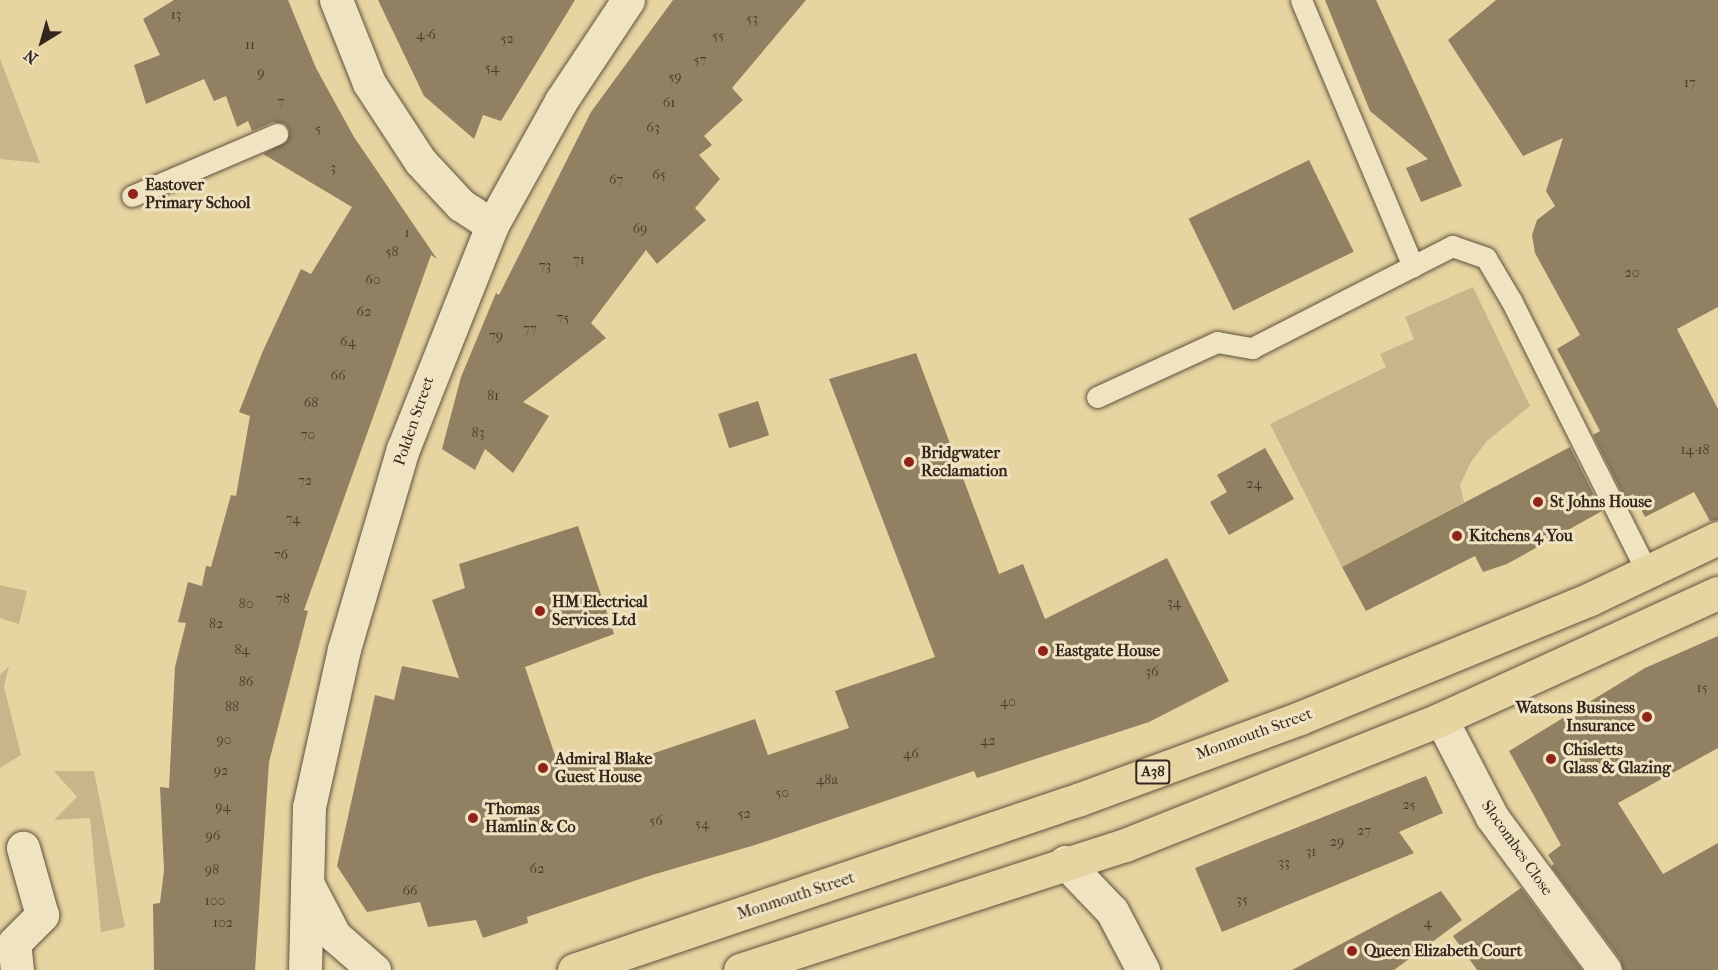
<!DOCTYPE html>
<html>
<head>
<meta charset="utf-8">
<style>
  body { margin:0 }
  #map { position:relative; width:1718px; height:970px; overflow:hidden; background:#e6d4a1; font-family:"IM FELL French Canon",serif }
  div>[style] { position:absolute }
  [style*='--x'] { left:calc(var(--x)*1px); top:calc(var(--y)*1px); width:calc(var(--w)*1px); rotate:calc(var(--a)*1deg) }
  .green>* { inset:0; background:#c8b68b }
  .building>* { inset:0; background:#918062; transform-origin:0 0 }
  .roads { filter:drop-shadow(0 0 2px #60513e) drop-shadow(0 0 2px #60513e) }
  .lane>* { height:21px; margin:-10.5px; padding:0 10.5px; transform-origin:10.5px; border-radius:10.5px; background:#efe3c2 }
  .street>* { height:33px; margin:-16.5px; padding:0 16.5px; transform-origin:16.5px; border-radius:16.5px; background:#efe3c2 }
  .primary>* { height:33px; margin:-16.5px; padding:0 16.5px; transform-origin:16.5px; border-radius:16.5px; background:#e6d4a1 }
  .dots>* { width:16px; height:16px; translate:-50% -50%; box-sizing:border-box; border:3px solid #efe3c2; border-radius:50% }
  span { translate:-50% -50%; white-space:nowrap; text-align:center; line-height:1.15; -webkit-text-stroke:6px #efe3c2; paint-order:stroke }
  .number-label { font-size:14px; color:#4b3c2e }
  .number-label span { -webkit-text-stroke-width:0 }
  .shield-label span { padding:2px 4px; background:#efe3c2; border:2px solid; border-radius:4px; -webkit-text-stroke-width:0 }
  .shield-label { font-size:15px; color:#34251d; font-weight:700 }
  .poi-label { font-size:16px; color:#34251d; font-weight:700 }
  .left { translate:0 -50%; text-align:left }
  .right { translate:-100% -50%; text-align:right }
  .street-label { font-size:16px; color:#34251d }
  .north { position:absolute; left:12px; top:12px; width:60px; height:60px; -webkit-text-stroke:4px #efe3c2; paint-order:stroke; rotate:217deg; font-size:16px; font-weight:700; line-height:24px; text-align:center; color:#34251d }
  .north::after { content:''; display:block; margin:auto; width:21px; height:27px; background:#34251d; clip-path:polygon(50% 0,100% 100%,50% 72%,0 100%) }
</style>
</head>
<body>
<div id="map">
  <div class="green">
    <i style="clip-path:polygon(0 59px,40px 163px,0 159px)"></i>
    <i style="clip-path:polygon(1473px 287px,1530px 406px,1487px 441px,1471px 462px,1460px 485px,1464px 502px,1342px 567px,1270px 424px,1386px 367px,1380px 354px,1414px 339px,1405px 317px)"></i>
    <i style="clip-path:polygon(0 585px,27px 591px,19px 624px,0 618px)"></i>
    <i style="clip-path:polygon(9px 666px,4px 687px,21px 755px,0 768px,0 675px)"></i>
    <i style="clip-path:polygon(54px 771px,94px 771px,125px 927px,101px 932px,90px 818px,54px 820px,77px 797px)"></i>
  </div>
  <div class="building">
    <i style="clip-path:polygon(174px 0,288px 0,316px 68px,354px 137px,437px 259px,431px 255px,304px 610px,308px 611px,269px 762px,255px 970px,154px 970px,153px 904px,160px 903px,164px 870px,160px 787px,169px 788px,175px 667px,186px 623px,178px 622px,188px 582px,202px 586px,206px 566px,211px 567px,231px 495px,236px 496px,250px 416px,239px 412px,262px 353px,301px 269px,311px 274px,352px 207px,263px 154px,287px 141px,289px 130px,285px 124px,273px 122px,252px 131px,248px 121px,237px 127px,226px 96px,214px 101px,204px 79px,146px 104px,134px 65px,160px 55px,143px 19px)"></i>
    <i style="clip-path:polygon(378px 0,575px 0,501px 121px,483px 115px,474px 139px,424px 96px)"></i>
    <i style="clip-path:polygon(673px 0,806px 0,732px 88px,743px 100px,704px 136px,712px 145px,699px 155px,720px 179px,695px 208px,706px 220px,657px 264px,646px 250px,591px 323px,606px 338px,523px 402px,549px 416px,513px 473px,485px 449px,475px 470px,442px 449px,461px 377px,496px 293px,499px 295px,591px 112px)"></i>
    <i style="clip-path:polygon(1325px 0,1376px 0,1462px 186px,1421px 202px,1406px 168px,1428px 159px,1370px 111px)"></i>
    <i style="clip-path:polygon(1496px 0,1718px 0,1718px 307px,1677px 329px,1718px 409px,1718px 520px,1710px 521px,1694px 492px,1645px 517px,1633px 494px,1625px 499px,1593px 435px,1600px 431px,1557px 349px,1580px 335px,1535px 253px,1532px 235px,1537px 220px,1555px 206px,1546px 191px,1563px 138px,1523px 156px,1448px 40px)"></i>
    <i style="left:1309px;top:160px;width:102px;height:134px;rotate:64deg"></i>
    <i style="clip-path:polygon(916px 353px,999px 574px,1023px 564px,1045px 619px,1167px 558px,1229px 681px,1149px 722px,977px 778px,974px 771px,755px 845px,652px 875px,527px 917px,528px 923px,483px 938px,476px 920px,428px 927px,420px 902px,367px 912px,337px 866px,375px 695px,394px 700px,402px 666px,459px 678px,432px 600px,465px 588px,459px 564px,578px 526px,614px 634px,525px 667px,560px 770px,611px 753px,616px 766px,755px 719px,768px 755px,849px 728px,835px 691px,935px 657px,829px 379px)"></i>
    <i style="left:758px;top:401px;width:36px;height:42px;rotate:72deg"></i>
    <i style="clip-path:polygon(1570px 447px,1602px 511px,1507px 564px,1483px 572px,1475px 556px,1366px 611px,1342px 567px)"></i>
    <i style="clip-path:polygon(1265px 448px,1294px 499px,1229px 535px,1210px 502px,1227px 492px,1217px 475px)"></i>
    <i style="clip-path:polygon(1718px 636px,1718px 748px,1618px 803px,1663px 874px,1718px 843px,1718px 970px,1623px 970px,1620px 959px,1551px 866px,1554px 864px,1548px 855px,1561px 845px,1509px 751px,1645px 668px)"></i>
    <i style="clip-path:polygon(1426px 776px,1443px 813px,1399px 832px,1414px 853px,1222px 932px,1195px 868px)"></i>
    <i style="clip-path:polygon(1521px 888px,1582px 970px,1477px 970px,1453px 936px)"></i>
    <i style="clip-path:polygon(1441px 891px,1462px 920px,1394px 970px,1292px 970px)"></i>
  </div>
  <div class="roads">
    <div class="lane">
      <i style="--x:1301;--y:0;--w:289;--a:67.2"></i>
      <i style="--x:132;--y:196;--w:158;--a:-23.2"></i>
      <i style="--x:1097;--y:397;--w:132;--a:-24.6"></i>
      <i style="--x:1217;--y:342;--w:36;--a:10"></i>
      <i style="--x:1252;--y:348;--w:225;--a:-27"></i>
      <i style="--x:1452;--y:246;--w:36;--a:19"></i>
      <i style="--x:1486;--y:258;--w:51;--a:59.4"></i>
      <i style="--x:1512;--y:302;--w:304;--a:63.4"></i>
    </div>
    <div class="street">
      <i style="--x:336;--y:0;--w:89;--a:68.3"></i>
      <i style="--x:369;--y:83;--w:93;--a:56.8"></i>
      <i style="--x:420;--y:161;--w:60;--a:47"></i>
      <i style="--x:461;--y:205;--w:37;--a:33"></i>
      <i style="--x:1441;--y:719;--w:110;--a:62.5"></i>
      <i style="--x:1492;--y:817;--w:190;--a:53.6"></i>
      <i style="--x:1065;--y:862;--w:68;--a:46.2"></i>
      <i style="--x:1112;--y:911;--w:67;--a:62.3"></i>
      <i style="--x:307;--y:883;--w:60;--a:62.2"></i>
      <i style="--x:335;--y:936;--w:52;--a:41.1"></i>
      <i style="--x:17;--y:970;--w:27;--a:-96"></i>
      <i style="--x:14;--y:943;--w:40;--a:-45"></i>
      <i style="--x:42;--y:915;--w:70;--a:-105.8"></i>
      <i style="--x:305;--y:970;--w:163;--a:-88.6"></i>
      <i style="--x:309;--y:807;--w:162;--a:-77.5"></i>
      <i style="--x:344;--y:649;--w:209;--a:-73.6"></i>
      <i style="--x:403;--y:449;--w:241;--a:-68.3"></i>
      <i style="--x:492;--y:225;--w:142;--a:-60.9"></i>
      <i style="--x:561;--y:101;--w:121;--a:-56.4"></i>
    </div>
    <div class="primary">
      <i style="--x:574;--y:970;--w:534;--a:-18.67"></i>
      <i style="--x:1080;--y:799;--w:234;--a:-20.2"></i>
      <i style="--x:1300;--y:718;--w:313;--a:-22.3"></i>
      <i style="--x:1590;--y:599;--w:142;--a:-25.5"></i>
      <i style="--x:740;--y:970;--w:405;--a:-18"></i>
      <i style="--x:1125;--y:845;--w:340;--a:-21.7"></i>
      <i style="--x:1441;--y:719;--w:304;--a:-24.5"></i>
    </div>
  </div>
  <div class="dots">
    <i style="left:133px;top:194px;background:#8f2418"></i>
    <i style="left:909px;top:462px;background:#8f2418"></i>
    <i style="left:1538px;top:502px;background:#8f2418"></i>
    <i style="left:1457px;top:536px;background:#8f2418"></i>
    <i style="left:540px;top:611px;background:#8f2418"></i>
    <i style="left:1043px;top:651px;background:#8f2418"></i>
    <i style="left:1647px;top:717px;background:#8f2418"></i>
    <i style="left:1551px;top:759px;background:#8f2418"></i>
    <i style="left:543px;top:768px;background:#8f2418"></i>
    <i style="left:473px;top:818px;background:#8f2418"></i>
    <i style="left:1352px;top:951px;background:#8f2418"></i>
  </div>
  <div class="number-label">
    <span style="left:176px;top:15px">13</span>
    <span style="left:752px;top:19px">53</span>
    <span style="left:426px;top:35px">4-6</span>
    <span style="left:718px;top:36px">55</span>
    <span style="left:507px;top:39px">52</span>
    <span style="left:250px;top:45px">11</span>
    <span style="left:700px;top:60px">57</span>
    <span style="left:492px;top:68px">54</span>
    <span style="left:261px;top:73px">9</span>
    <span style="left:675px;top:77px">59</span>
    <span style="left:1690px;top:83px">17</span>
    <span style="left:281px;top:102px">7</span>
    <span style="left:669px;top:103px">61</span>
    <span style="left:653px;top:128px">63</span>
    <span style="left:318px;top:129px">5</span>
    <span style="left:333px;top:168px">3</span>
    <span style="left:659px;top:175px">65</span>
    <span style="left:616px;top:180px">67</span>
    <span style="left:640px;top:229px">69</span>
    <span style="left:407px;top:233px">1</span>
    <span style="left:392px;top:252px">58</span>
    <span style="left:579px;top:260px">71</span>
    <span style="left:545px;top:266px">73</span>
    <span style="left:1632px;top:273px">20</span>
    <span style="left:373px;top:280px">60</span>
    <span style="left:364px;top:312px">62</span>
    <span style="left:563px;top:318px">75</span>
    <span style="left:530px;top:329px">77</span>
    <span style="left:496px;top:336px">79</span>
    <span style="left:348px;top:342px">64</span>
    <span style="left:338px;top:376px">66</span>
    <span style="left:493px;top:396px">81</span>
    <span style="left:311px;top:403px">68</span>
    <span style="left:478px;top:433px">83</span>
    <span style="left:308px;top:435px">70</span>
    <span style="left:1695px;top:450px">14-18</span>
    <span style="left:305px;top:481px">72</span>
    <span style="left:1254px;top:484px">24</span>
    <span style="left:293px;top:519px">74</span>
    <span style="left:281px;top:555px">76</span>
    <span style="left:283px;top:599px">78</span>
    <span style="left:1174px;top:603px">34</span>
    <span style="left:246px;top:604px">80</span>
    <span style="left:216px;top:624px">82</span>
    <span style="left:242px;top:650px">84</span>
    <span style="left:1152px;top:672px">36</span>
    <span style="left:246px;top:682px">86</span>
    <span style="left:1702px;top:688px">15</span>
    <span style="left:1008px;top:702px">40</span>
    <span style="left:232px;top:707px">88</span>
    <span style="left:224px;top:740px">90</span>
    <span style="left:988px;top:741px">42</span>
    <span style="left:911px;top:754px">46</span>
    <span style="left:221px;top:771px">92</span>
    <span style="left:827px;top:780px">48a</span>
    <span style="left:782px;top:793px">50</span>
    <span style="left:1409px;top:805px">25</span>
    <span style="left:223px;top:807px">94</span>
    <span style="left:744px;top:814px">52</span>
    <span style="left:656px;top:821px">56</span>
    <span style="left:702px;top:824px">54</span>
    <span style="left:1364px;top:831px">27</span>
    <span style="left:213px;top:836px">96</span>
    <span style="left:1337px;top:842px">29</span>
    <span style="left:1311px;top:852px">31</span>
    <span style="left:1284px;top:863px">33</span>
    <span style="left:537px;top:869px">62</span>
    <span style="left:212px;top:870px">98</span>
    <span style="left:410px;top:891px">66</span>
    <span style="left:1242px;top:900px">35</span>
    <span style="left:215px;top:901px">100</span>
    <span style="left:223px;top:923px">102</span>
    <span style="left:1428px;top:923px">4</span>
  </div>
  <div class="shield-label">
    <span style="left:1153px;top:772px">A38</span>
  </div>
  <div class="poi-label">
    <span class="left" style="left:145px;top:194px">Eastover<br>Primary School</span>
    <span class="left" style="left:921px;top:462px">Bridgwater<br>Reclamation</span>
    <span class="left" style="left:1550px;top:502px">St Johns House</span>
    <span class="left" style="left:1469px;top:536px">Kitchens 4 You</span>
    <span class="left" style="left:552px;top:611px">HM Electrical<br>Services Ltd</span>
    <span class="left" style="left:1055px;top:651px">Eastgate House</span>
    <span class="right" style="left:1635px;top:717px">Watsons Business<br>Insurance</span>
    <span class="left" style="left:1563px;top:759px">Chisletts<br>Glass &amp; Glazing</span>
    <span class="left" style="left:555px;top:768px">Admiral Blake<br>Guest House</span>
    <span class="left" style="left:485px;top:818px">Thomas<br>Hamlin &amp; Co</span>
    <span class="left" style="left:1364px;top:951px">Queen Elizabeth Court</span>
  </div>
  <div class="street-label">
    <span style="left:414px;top:421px;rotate:-71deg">Polden Street</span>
    <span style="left:1254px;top:734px;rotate:-20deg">Monmouth Street</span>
    <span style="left:1517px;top:848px;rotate:55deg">Slocombes Close</span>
    <span style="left:796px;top:896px;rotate:-18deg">Monmouth Street</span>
  </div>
  <div class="north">N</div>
</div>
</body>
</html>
